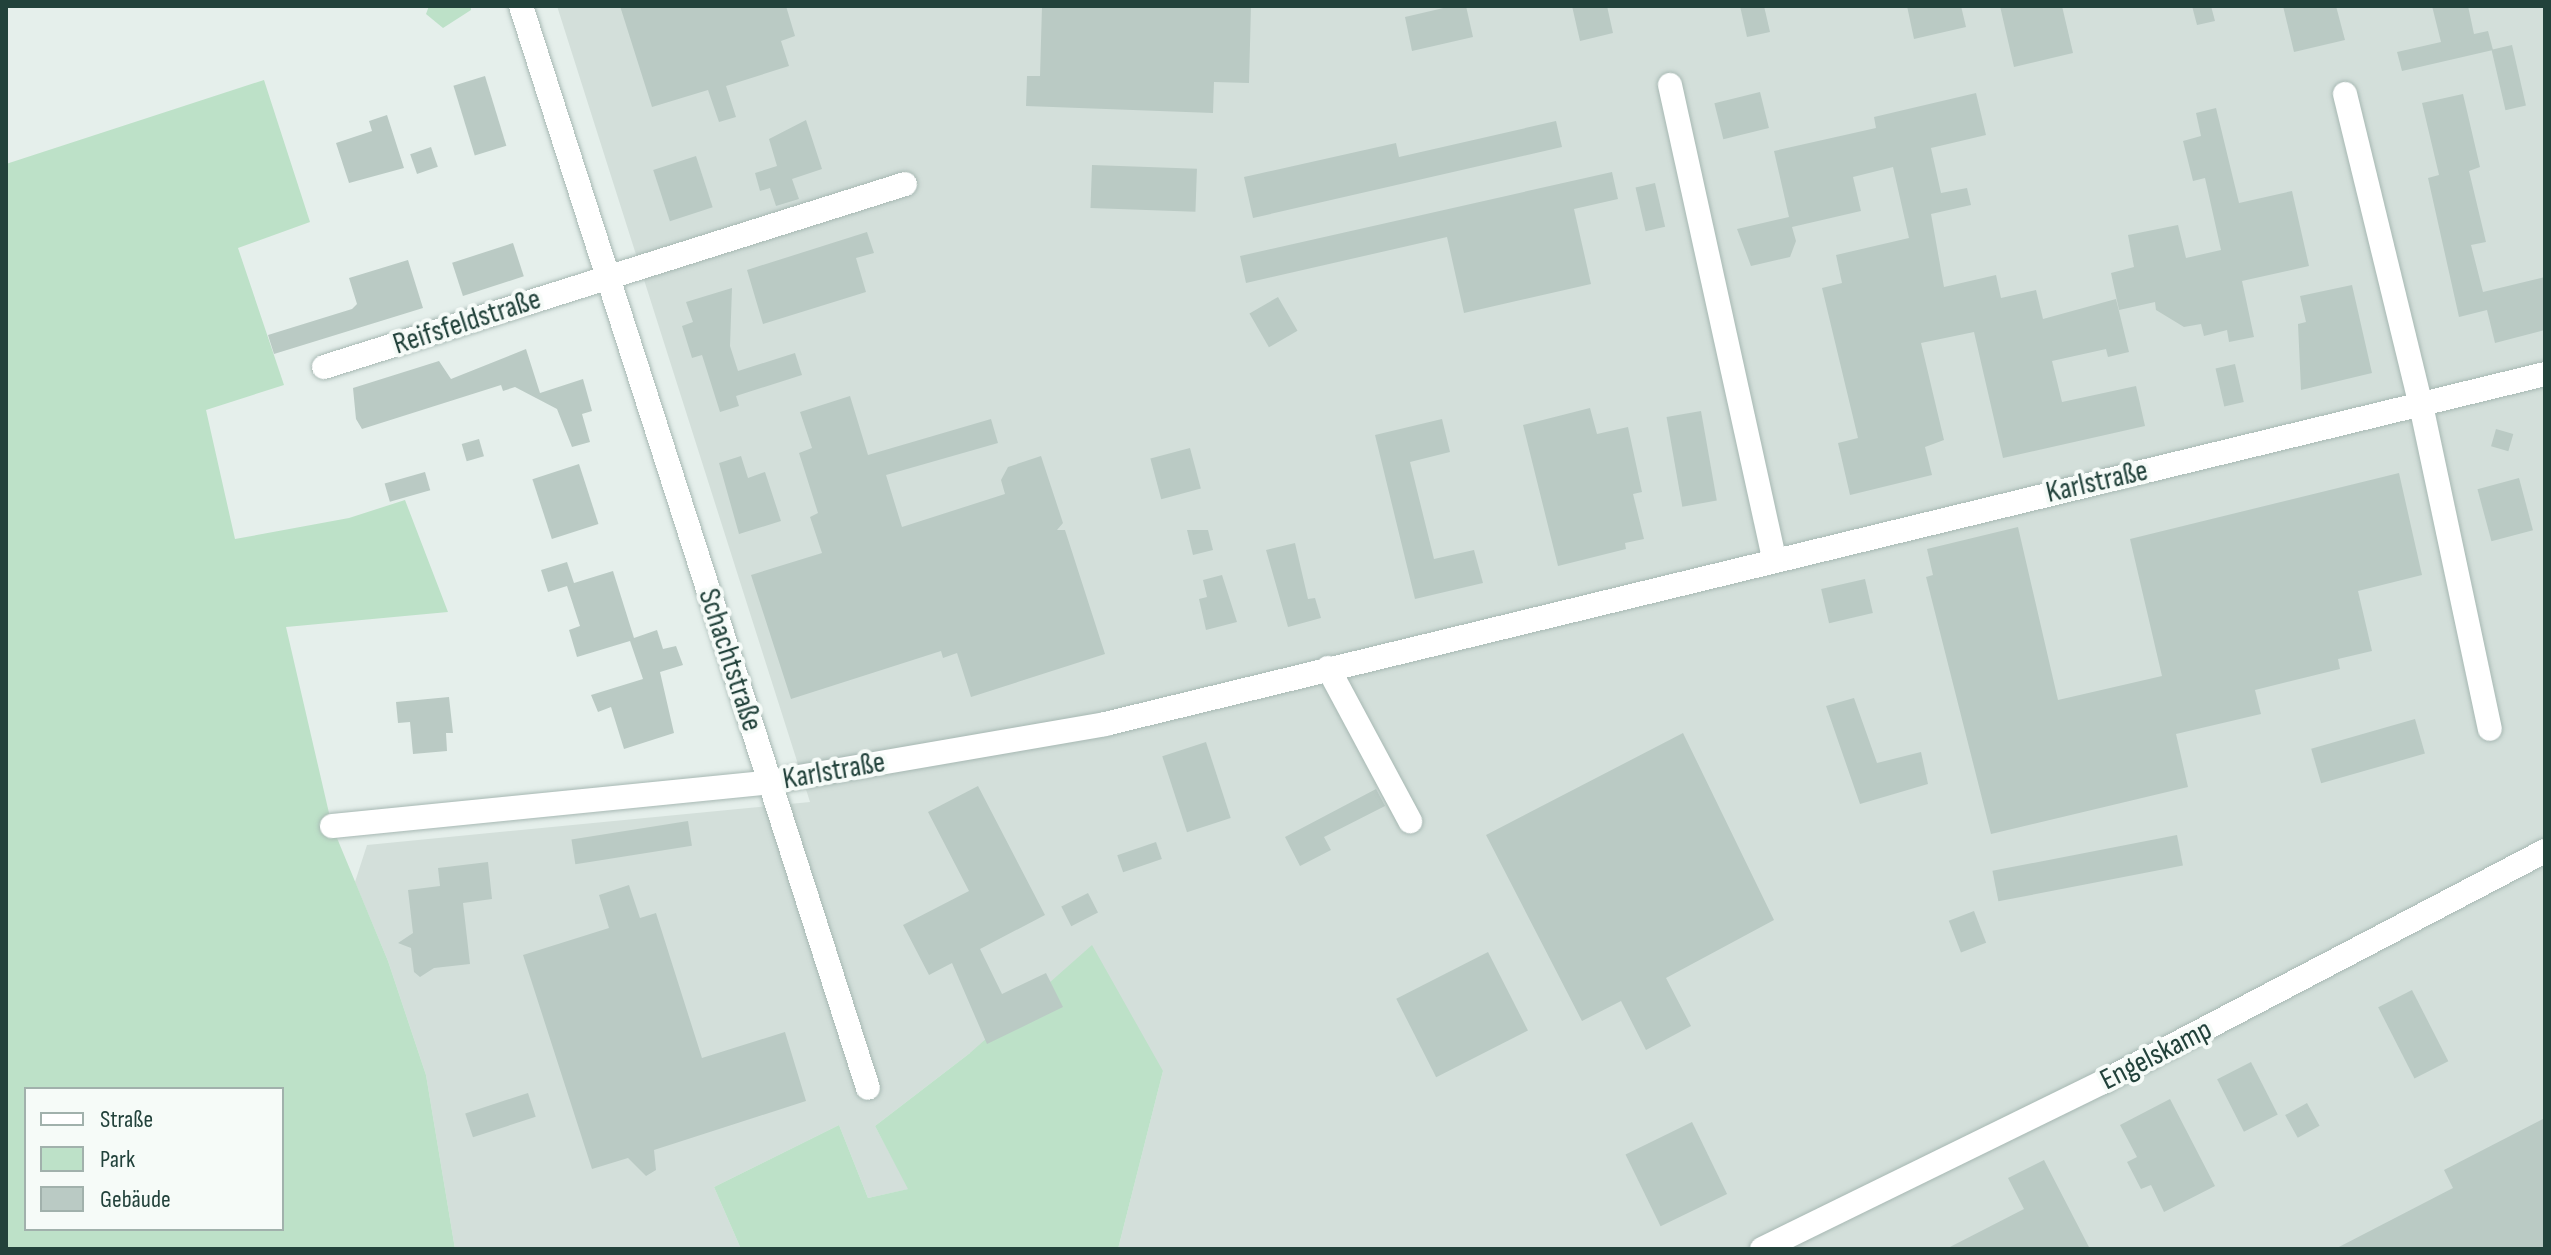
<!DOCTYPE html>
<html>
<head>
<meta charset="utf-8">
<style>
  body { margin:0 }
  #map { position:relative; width:2551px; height:1255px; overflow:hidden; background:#e5efeb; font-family:"Sofia Sans Condensed",sans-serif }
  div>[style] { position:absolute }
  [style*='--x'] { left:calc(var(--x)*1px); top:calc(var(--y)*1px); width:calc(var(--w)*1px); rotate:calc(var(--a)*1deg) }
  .built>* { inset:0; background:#d3dfda }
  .green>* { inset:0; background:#bde1c8 }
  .building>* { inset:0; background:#bacac4; transform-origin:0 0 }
  .roads { filter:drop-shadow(0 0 2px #a7b8b3) drop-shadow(0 0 2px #a7b8b3) }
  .minor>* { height:24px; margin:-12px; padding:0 12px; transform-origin:12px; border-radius:12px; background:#fff }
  span { translate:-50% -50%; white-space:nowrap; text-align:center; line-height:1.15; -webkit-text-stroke:8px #f6fbf8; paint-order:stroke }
  .street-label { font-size:30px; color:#22423b }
  .frame { position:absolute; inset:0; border:8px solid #22423b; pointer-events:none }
  .legend { position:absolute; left:24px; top:1087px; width:260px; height:144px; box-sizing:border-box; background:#f6fbf8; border:2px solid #a1b1ac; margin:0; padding:10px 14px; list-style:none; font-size:24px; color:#22423b }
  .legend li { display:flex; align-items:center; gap:16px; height:40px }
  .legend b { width:40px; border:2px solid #a1b1ac }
</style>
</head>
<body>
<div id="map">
  <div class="built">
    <i style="clip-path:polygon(557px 6px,2545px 6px,2545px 1249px,1118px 1249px,1163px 1071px,970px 1053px,875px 1126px,909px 1189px,868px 1198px,839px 1125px,714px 1187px,741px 1249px,455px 1249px,426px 1075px,388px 961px,355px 882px,367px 845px,810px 802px)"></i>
  </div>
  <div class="green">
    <i style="clip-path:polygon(429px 6px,471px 6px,471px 10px,443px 28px,426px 14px)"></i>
    <i style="clip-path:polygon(evenodd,264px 80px,310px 222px,238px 248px,284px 385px,206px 410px,235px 539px,349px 518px,405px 500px,448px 612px,286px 627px,332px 826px,388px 961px,426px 1075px,455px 1249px,6px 1249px,6px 164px,264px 80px,26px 1089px,282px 1089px,282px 1229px,26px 1229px,26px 1089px)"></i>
    <i style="clip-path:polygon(1092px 945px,1163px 1071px,1118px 1249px,741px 1249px,714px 1187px,839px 1125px,868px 1198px,908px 1189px,875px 1126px,970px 1053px)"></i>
  </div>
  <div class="building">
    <i style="clip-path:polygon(620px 6px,786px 6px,795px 36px,781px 41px,789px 66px,726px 86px,736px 117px,719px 122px,708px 90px,652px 107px)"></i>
    <i style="clip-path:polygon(1042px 6px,1251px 6px,1249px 83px,1214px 82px,1213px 113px,1026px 106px,1027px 76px,1040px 76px)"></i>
    <i style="clip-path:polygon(1452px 6px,1466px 6px,1473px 37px,1412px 51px,1405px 17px)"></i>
    <i style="clip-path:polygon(1572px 6px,1607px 6px,1613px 33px,1580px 41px)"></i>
    <i style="clip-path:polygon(1740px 6px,1764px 6px,1770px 32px,1747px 37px)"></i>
    <i style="clip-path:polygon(1907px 6px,1961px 6px,1966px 27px,1914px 39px)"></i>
    <i style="clip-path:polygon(2000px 6px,2062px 6px,2073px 53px,2014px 67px)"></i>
    <i style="clip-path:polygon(2192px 6px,2211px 6px,2215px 21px,2197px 25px)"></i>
    <i style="clip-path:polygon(2283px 6px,2336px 6px,2345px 40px,2294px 52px)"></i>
    <i style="clip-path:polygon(2432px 6px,2468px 6px,2474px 34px,2488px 31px,2493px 50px,2402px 71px,2397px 52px,2441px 42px)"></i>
    <i style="left:2512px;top:45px;width:62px;height:21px;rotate:77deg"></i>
    <i style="left:485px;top:76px;width:73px;height:33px;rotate:73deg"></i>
    <i style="left:1760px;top:92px;width:37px;height:47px;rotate:76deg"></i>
    <i style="clip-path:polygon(1976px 93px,1986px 135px,1931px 148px,1941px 193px,1967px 188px,1971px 205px,1931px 214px,1944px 287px,1996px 275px,2001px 298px,2036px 290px,2043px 319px,2116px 299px,2129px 352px,2108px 357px,2106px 349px,2052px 361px,2062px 402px,2136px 386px,2145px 426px,2003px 458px,1974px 332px,1921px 343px,1944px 440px,1925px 447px,1932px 475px,1850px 495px,1838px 443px,1858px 438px,1822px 288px,1842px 283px,1836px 255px,1909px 238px,1893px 167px,1853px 177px,1861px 211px,1792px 227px,1796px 241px,1790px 257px,1751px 266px,1737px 229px,1789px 217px,1774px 151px,1876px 128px,1874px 117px)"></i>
    <i style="clip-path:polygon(2463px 94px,2480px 167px,2469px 171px,2486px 242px,2471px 245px,2483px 292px,2545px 277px,2545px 330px,2495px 343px,2487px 310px,2459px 317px,2428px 178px,2439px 175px,2422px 103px)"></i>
    <i style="clip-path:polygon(2216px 108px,2239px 203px,2292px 191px,2309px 266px,2242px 281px,2254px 337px,2229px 342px,2227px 330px,2204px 336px,2201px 324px,2184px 327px,2156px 310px,2155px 302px,2119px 310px,2111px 273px,2134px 267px,2128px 235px,2178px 225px,2186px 258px,2221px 250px,2205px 178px,2193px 181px,2183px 141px,2201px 136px,2196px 113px)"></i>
    <i style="clip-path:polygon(387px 115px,404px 168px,349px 183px,336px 143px,372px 131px,369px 121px)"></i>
    <i style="clip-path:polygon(806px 120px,822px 169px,792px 179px,799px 199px,776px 206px,770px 188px,760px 191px,755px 173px,777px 166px,769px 139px)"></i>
    <i style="clip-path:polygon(1556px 121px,1562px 147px,1253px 218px,1244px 177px,1396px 143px,1399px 157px)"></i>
    <i style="left:431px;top:147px;width:21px;height:22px;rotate:71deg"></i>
    <i style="left:696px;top:156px;width:54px;height:45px;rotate:72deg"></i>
    <i style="left:1092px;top:165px;width:105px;height:43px;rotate:2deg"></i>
    <i style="clip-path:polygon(1612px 172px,1618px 199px,1574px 209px,1591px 284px,1464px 313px,1447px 237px,1246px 283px,1240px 256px)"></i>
    <i style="left:1655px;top:183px;width:45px;height:20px;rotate:77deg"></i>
    <i style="clip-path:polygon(867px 232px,874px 253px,856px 258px,866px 292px,763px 324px,747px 270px)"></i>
    <i style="left:513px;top:243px;width:35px;height:64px;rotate:72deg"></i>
    <i style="clip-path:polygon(408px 260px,423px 308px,274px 354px,268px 335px,352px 309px,357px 304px,349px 278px)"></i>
    <i style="clip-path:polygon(2352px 285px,2372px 373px,2301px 390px,2298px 324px,2306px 322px,2300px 296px)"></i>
    <i style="clip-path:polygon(732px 288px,730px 346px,738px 371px,795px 353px,802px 375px,736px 396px,739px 406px,720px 412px,702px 355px,692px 358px,682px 326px,693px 322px,686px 302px)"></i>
    <i style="left:1278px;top:297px;width:39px;height:33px;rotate:60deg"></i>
    <i style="clip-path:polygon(526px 349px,540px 393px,583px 379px,592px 411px,582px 414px,590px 442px,572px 447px,557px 409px,515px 387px,503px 391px,501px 385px,362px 429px,356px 419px,353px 388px,439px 361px,451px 379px)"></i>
    <i style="left:2235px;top:364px;width:39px;height:20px;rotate:77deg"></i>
    <i style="clip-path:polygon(850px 396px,868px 455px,991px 419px,998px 443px,886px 475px,902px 527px,1005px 494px,1001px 480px,1008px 467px,1041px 456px,1063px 523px,1057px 530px,1065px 530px,1105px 654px,971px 697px,957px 653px,943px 658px,941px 651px,791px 699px,751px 575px,822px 553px,810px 517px,818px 513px,799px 453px,812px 448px,800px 412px)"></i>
    <i style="clip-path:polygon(1590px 408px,1597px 434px,1628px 427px,1642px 492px,1633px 494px,1644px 539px,1625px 543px,1626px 549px,1558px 566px,1523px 425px)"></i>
    <i style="left:1701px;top:411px;width:91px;height:35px;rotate:80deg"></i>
    <i style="clip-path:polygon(1442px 419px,1450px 452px,1410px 462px,1434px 559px,1474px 550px,1483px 583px,1415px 599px,1375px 435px)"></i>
    <i style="left:2496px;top:429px;width:18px;height:18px;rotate:16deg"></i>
    <i style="left:479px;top:439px;width:18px;height:18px;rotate:74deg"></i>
    <i style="left:1190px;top:448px;width:42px;height:41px;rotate:75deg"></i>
    <i style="clip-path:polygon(741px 456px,748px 478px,765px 472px,781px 521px,739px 534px,719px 463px)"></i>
    <i style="left:579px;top:464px;width:63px;height:49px;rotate:72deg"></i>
    <i style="left:425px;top:472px;width:19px;height:42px;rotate:74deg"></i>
    <i style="clip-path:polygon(2399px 473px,2422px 575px,2358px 591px,2372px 651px,2338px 659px,2340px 669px,2255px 690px,2261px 714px,2176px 734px,2188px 787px,1991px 834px,1926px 577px,1933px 575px,1927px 549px,2018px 527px,2058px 700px,2162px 676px,2130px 539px)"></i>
    <i style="left:2519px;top:478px;width:54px;height:43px;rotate:75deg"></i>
    <i style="clip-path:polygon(1187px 530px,1208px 530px,1213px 550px,1193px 555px)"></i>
    <i style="clip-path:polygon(1295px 543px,1308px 599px,1315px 598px,1321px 618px,1288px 627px,1266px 550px)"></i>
    <i style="clip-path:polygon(567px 562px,574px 583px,613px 571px,634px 638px,657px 630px,663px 649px,676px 646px,683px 665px,660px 672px,674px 733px,624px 749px,611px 707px,598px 712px,591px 695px,643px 679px,630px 641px,577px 657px,569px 630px,580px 626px,567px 586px,548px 592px,541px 570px)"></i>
    <i style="clip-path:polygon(1222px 575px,1237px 622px,1206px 630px,1199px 599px,1207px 597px,1203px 580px)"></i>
    <i style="left:1865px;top:579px;width:35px;height:45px;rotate:77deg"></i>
    <i style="clip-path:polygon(449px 697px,453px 733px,446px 733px,447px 751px,413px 754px,410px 722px,398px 723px,396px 702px)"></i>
    <i style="clip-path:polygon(1854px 698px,1877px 763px,1921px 752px,1928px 784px,1860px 804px,1826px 706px)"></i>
    <i style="left:2415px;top:719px;width:36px;height:108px;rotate:74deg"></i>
    <i style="clip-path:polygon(1683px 733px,1774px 920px,1666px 978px,1691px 1026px,1646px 1050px,1621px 1001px,1582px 1021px,1486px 835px)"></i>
    <i style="left:1206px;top:742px;width:80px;height:46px;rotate:72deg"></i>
    <i style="clip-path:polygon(978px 786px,1045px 915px,980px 949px,1002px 994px,1046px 973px,1063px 1007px,987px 1044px,952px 963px,929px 975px,903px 925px,969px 891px,928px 812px)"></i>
    <i style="clip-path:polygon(1376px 789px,1385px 806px,1324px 837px,1331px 850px,1300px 866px,1285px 837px)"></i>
    <i style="left:688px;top:821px;width:25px;height:118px;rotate:81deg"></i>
    <i style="left:2177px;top:835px;width:31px;height:188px;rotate:79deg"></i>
    <i style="left:1156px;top:842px;width:18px;height:41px;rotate:71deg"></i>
    <i style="clip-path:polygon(488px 862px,492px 899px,463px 903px,470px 964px,434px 968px,420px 977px,414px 972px,411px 948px,398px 943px,413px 933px,408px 890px,440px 886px,438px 868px)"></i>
    <i style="clip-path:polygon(629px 885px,640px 918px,656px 913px,702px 1058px,785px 1032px,806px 1101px,654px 1150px,656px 1170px,646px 1176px,628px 1158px,592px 1169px,523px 955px,609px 928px,599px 895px)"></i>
    <i style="left:1088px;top:893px;width:22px;height:30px;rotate:63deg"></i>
    <i style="left:1974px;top:911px;width:34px;height:27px;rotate:69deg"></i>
    <i style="left:1488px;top:952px;width:88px;height:103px;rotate:63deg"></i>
    <i style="left:2412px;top:990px;width:80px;height:38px;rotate:63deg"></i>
    <i style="left:2251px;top:1062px;width:59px;height:38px;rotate:63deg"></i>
    <i style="left:528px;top:1093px;width:25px;height:66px;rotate:72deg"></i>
    <i style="clip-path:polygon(2170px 1099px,2215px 1186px,2164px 1212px,2151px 1185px,2141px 1189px,2127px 1162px,2137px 1157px,2120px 1125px)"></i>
    <i style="left:2307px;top:1103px;width:26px;height:25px;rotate:61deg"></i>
    <i style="clip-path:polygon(2545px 1118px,2545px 1249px,2335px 1249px,2453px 1188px,2444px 1170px)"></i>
    <i style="left:1692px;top:1122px;width:80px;height:74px;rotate:64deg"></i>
    <i style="clip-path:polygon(2044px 1160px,2090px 1249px,1946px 1249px,2024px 1209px,2008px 1178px)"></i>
  </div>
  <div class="roads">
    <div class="minor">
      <i style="--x:521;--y:6;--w:1136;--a:72.22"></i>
      <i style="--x:1670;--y:85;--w:485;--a:77.6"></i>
      <i style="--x:2345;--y:94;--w:320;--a:76.3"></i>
      <i style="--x:2421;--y:405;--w:331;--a:78"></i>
      <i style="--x:324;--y:367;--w:609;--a:-17.48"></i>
      <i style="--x:1328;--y:668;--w:174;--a:61.8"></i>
      <i style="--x:332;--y:826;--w:440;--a:-5.7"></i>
      <i style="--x:770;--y:782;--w:340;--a:-9.8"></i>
      <i style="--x:1105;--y:724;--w:1482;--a:-13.66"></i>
      <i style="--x:1762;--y:1249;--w:380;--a:-26.1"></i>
      <i style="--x:2103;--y:1082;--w:499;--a:-27.6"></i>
    </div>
  </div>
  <div class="street-label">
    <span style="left:467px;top:322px;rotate:-18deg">Reifsfeldstraße</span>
    <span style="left:2097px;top:482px;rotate:-13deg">Karlstraße</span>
    <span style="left:730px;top:660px;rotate:72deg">Schachtstraße</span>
    <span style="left:834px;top:771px;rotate:-10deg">Karlstraße</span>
    <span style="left:2156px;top:1055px;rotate:-27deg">Engelskamp</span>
  </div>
  <div class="frame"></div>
  <ul class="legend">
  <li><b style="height:10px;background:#fff"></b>Straße</li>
  <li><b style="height:22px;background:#bde1c8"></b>Park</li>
  <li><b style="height:22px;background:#bacac4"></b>Gebäude</li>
  </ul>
</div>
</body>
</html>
